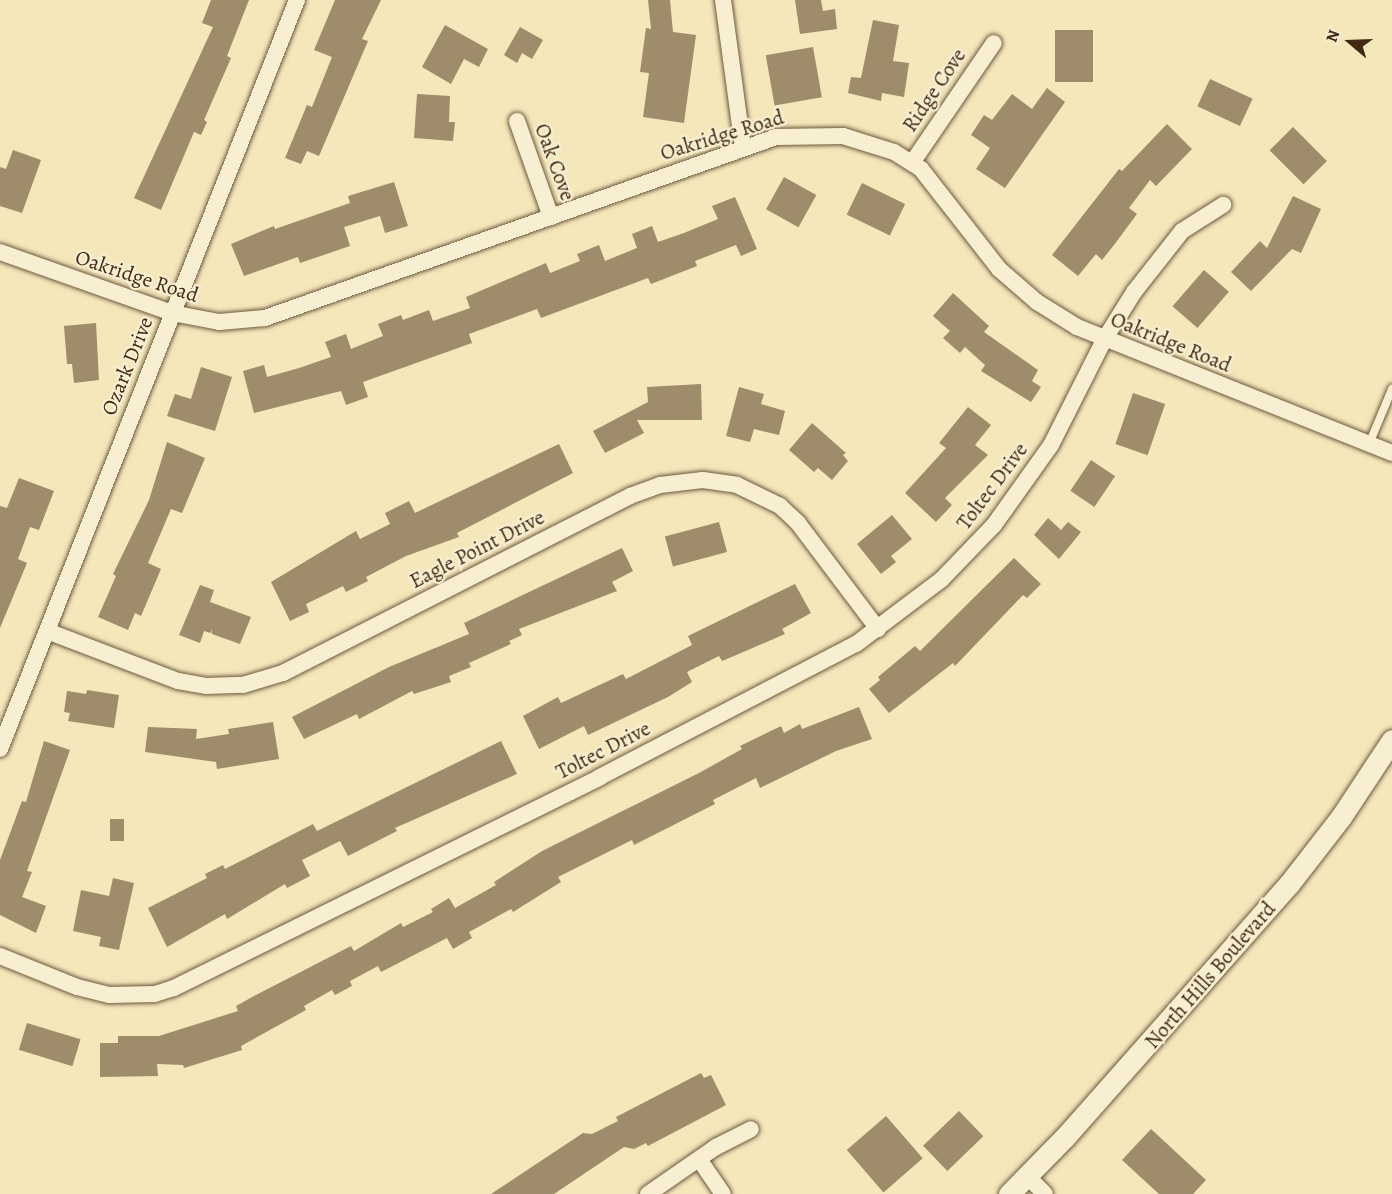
<!DOCTYPE html>
<html>
<head>
<meta charset="utf-8">
<style>
  body { margin:0 }
  #map { position:relative; width:1392px; height:1194px; overflow:hidden; background:#f4e7ba; font-family:Alegreya,serif }
  div>[style] { position:absolute }
  [style*='--x'] { left:calc(var(--x)*1px); top:calc(var(--y)*1px); width:calc(var(--w)*1px); rotate:calc(var(--a)*1deg) }
  .building>* { inset:0; background:#9e8c6a; transform-origin:0 0 }
  .roads { filter:drop-shadow(0 0 2px #6e583d) drop-shadow(0 0 2px #6e583d) }
  .service>* { height:8px; margin:-4px; padding:0 4px; transform-origin:4px; border-radius:4px; background:#f8efd2 }
  .minor>* { height:16px; margin:-8px; padding:0 8px; transform-origin:8px; border-radius:8px; background:#f8efd2 }
  .tertiary>* { height:21px; margin:-10.5px; padding:0 10.5px; transform-origin:10.5px; border-radius:10.5px; background:#f8efd2 }
  span { translate:-50% -50%; white-space:nowrap; text-align:center; line-height:1.15; -webkit-text-stroke:4.5px #f8efd2; paint-order:stroke }
  .street-label { font-size:21px; color:#412913 }
  .north { position:absolute; left:1320px; top:12px; width:60px; height:60px; -webkit-text-stroke:4px #f8efd2; paint-order:stroke; rotate:289deg; font-size:16px; font-weight:700; line-height:24px; text-align:center; color:#412913 }
  .north::after { content:''; display:block; margin:auto; width:21px; height:27px; background:#412913; clip-path:polygon(50% 0,100% 100%,50% 72%,0 100%) }
</style>
</head>
<body>
<div id="map">
  <div class="building">
    <i style="clip-path:polygon(211px 0,249px 0,227px 56px,231px 58px,204px 120px,207px 122px,201px 135px,194px 132px,161px 210px,134px 198px,213px 27px,202px 23px)"></i>
    <i style="clip-path:polygon(335px 0,381px 0,362px 39px,368px 41px,319px 156px,307px 151px,301px 164px,285px 158px,307px 105px,312px 107px,332px 57px,314px 50px)"></i>
    <i style="clip-path:polygon(648px 0,670px 0,673px 32px,696px 35px,684px 123px,643px 117px,649px 73px,640px 72px,646px 28px,651px 29px)"></i>
    <i style="clip-path:polygon(795px 0,821px 0,823px 11px,835px 9px,837px 29px,800px 34px)"></i>
    <i style="clip-path:polygon(873px 20px,899px 25px,893px 61px,909px 63px,904px 97px,882px 93px,881px 101px,848px 93px,851px 77px,861px 78px)"></i>
    <i style="clip-path:polygon(445px 25px,488px 49px,479px 67px,464px 59px,451px 84px,422px 67px)"></i>
    <i style="clip-path:polygon(520px 27px,543px 40px,532px 59px,522px 53px,517px 63px,504px 55px)"></i>
    <i style="left:1055px;top:30px;width:38px;height:52px"></i>
    <i style="left:813px;top:47px;width:51px;height:48px;rotate:80deg"></i>
    <i style="left:1210px;top:79px;width:47px;height:30px;rotate:25deg"></i>
    <i style="clip-path:polygon(1047px 88px,1065px 102px,1005px 188px,976px 169px,990px 148px,971px 135px,984px 115px,992px 120px,1012px 94px,1032px 109px)"></i>
    <i style="clip-path:polygon(417px 94px,450px 96px,449px 122px,455px 122px,453px 141px,414px 138px)"></i>
    <i style="clip-path:polygon(1167px 124px,1192px 149px,1156px 186px,1150px 180px,1129px 208px,1137px 214px,1114px 245px,1102px 260px,1096px 254px,1078px 276px,1052px 255px,1119px 169px,1122px 171px)"></i>
    <i style="left:1293px;top:127px;width:48px;height:33px;rotate:45deg"></i>
    <i style="clip-path:polygon(13px 150px,41px 160px,22px 213px,0 206px,0 167px,6px 169px)"></i>
    <i style="left:784px;top:177px;width:37px;height:37px;rotate:29deg"></i>
    <i style="clip-path:polygon(394px 182px,408px 226px,385px 233px,380px 216px,344px 227px,350px 246px,300px 263px,298px 257px,244px 276px,231px 244px,274px 226px,275px 229px,350px 203px,348px 196px)"></i>
    <i style="left:862px;top:183px;width:48px;height:35px;rotate:26deg"></i>
    <i style="clip-path:polygon(1293px 196px,1321px 209px,1301px 253px,1292px 249px,1251px 291px,1231px 272px,1260px 241px,1267px 248px)"></i>
    <i style="clip-path:polygon(735px 197px,757px 249px,741px 256px,736px 245px,695px 261px,697px 266px,651px 284px,648px 278px,541px 318px,537px 309px,469px 334px,472px 343px,363px 382px,368px 397px,346px 405px,341px 391px,254px 413px,243px 371px,264px 365px,267px 377px,299px 368px,331px 357px,325px 342px,346px 334px,351px 349px,383px 336px,378px 324px,401px 315px,403px 320px,429px 310px,433px 321px,470px 308px,466px 297px,546px 263px,550px 273px,580px 261px,577px 254px,599px 245px,605px 261px,637px 248px,632px 234px,652px 226px,658px 242px,684px 233px,718px 219px,712px 206px)"></i>
    <i style="left:1204px;top:270px;width:33px;height:48px;rotate:41deg"></i>
    <i style="clip-path:polygon(953px 293px,989px 326px,984px 332px,1038px 370px,1032px 381px,1041px 387px,1031px 402px,981px 371px,985px 365px,965px 347px,960px 353px,943px 338px,950px 331px,933px 316px)"></i>
    <i style="clip-path:polygon(96px 323px,99px 380px,74px 383px,72px 364px,67px 364px,64px 326px)"></i>
    <i style="clip-path:polygon(201px 367px,232px 377px,215px 431px,167px 416px,175px 394px,191px 399px)"></i>
    <i style="clip-path:polygon(701px 384px,702px 420px,637px 420px,644px 433px,605px 453px,593px 431px,648px 402px,647px 387px)"></i>
    <i style="clip-path:polygon(739px 387px,764px 394px,761px 404px,785px 411px,779px 435px,754px 429px,750px 442px,726px 436px)"></i>
    <i style="left:1133px;top:393px;width:34px;height:54px;rotate:19deg"></i>
    <i style="clip-path:polygon(968px 407px,991px 425px,975px 445px,988px 455px,945px 498px,952px 505px,936px 522px,905px 493px,946px 448px,939px 443px)"></i>
    <i style="clip-path:polygon(812px 423px,846px 453px,843px 455px,848px 461px,832px 480px,818px 468px,814px 472px,789px 450px)"></i>
    <i style="clip-path:polygon(167px 442px,205px 458px,182px 513px,171px 509px,148px 563px,161px 569px,141px 616px,135px 613px,128px 630px,98px 617px,116px 576px,113px 574px,149px 500px)"></i>
    <i style="clip-path:polygon(559px 444px,573px 473px,457px 533px,459px 537px,406px 556px,366px 577px,368px 581px,346px 592px,343px 586px,306px 604px,309px 612px,290px 621px,271px 582px,356px 531px,360px 539px,390px 524px,385px 513px,409px 501px,415px 513px)"></i>
    <i style="left:1091px;top:460px;width:29px;height:37px;rotate:34deg"></i>
    <i style="clip-path:polygon(19px 478px,54px 491px,39px 530px,30px 527px,18px 559px,27px 563px,0 628px,0 506px,7px 508px)"></i>
    <i style="clip-path:polygon(892px 515px,912px 539px,891px 556px,896px 562px,881px 574px,857px 544px)"></i>
    <i style="clip-path:polygon(1048px 518px,1061px 530px,1068px 522px,1081px 532px,1059px 559px,1034px 535px)"></i>
    <i style="left:719px;top:522px;width:31px;height:56px;rotate:75deg"></i>
    <i style="clip-path:polygon(622px 548px,633px 571px,612px 582px,617px 591px,519px 629px,522px 635px,509px 641px,511px 644px,469px 663px,471px 667px,449px 676px,451px 682px,414px 694px,412px 691px,359px 719px,357px 714px,304px 739px,292px 717px,389px 667px,469px 634px,464px 623px)"></i>
    <i style="clip-path:polygon(1014px 558px,1041px 584px,1027px 598px,1023px 595px,955px 666px,953px 663px,889px 713px,869px 689px,880px 680px,878px 677px,915px 646px,920px 651px)"></i>
    <i style="clip-path:polygon(795px 584px,811px 613px,782px 629px,785px 634px,734px 656px,722px 661px,719px 656px,687px 672px,692px 682px,668px 697px,588px 735px,584px 726px,539px 749px,523px 716px,558px 697px,561px 703px,623px 674px,626px 679px,692px 645px,688px 636px)"></i>
    <i style="clip-path:polygon(200px 585px,214px 590px,210px 602px,251px 617px,240px 644px,212px 634px,211px 628px,211px 633px,204px 631px,200px 643px,179px 635px)"></i>
    <i style="clip-path:polygon(87px 690px,119px 695px,114px 728px,68px 721px,70px 713px,64px 712px,67px 691px,86px 694px)"></i>
    <i style="clip-path:polygon(859px 707px,872px 739px,836px 751px,760px 788px,756px 778px,713px 800px,715px 804px,634px 845px,632px 840px,558px 877px,561px 882px,513px 912px,511px 909px,469px 932px,472px 938px,453px 949px,447px 938px,381px 972px,378px 966px,350px 981px,352px 986px,335px 995px,332px 990px,304px 1006px,306px 1010px,241px 1046px,242px 1050px,184px 1068px,183px 1065px,157px 1064px,158px 1076px,100px 1077px,100px 1043px,118px 1043px,118px 1036px,159px 1036px,238px 1011px,236px 1006px,254px 996px,351px 946px,354px 951px,401px 923px,403px 927px,433px 912px,431px 909px,449px 898px,455px 908px,496px 885px,494px 882px,542px 851px,699px 773px,742px 749px,740px 746px,781px 726px,784px 733px,800px 724px,802px 729px)"></i>
    <i style="clip-path:polygon(273px 722px,279px 759px,217px 769px,216px 762px,145px 752px,148px 727px,197px 729px,196px 739px,229px 734px,228px 729px)"></i>
    <i style="clip-path:polygon(44px 741px,70px 750px,27px 871px,32px 872px,22px 897px,46px 906px,36px 933px,0 915px,0 860px,22px 801px,26px 802px)"></i>
    <i style="clip-path:polygon(501px 741px,517px 774px,395px 828px,397px 831px,348px 856px,340px 841px,302px 860px,310px 876px,287px 888px,285px 884px,227px 919px,225px 914px,167px 947px,148px 908px,207px 878px,205px 874px,223px 865px,225px 869px,313px 824px,317px 831px)"></i>
    <i style="left:110px;top:819px;width:14px;height:22px"></i>
    <i style="clip-path:polygon(113px 878px,134px 883px,119px 950px,99px 946px,101px 937px,73px 931px,81px 890px,109px 896px)"></i>
    <i style="left:27px;top:1023px;width:56px;height:28px;rotate:17deg"></i>
    <i style="clip-path:polygon(701px 1073px,704px 1078px,711px 1075px,726px 1105px,648px 1146px,646px 1143px,634px 1149px,624px 1147px,554px 1194px,491px 1194px,583px 1133px,592px 1134px,618px 1121px,616px 1117px)"></i>
    <i style="left:959px;top:1111px;width:35px;height:50px;rotate:46deg"></i>
    <i style="left:886px;top:1116px;width:56px;height:52px;rotate:49deg"></i>
    <i style="clip-path:polygon(1151px 1129px,1206px 1180px,1193px 1194px,1159px 1194px,1122px 1160px)"></i>
  </div>
  <div class="roads">
    <div class="service">
      <i style="--x:1369;--y:444;--w:60;--a:-67.3"></i>
    </div>
    <div class="minor">
      <i style="--x:723;--y:0;--w:149;--a:82.3"></i>
      <i style="--x:517;--y:121;--w:102;--a:70.5"></i>
      <i style="--x:912;--y:163;--w:145;--a:-55.7"></i>
      <i style="--x:0;--y:252;--w:182;--a:19.5"></i>
      <i style="--x:172;--y:313;--w:48;--a:10.8"></i>
      <i style="--x:219;--y:322;--w:46;--a:-5"></i>
      <i style="--x:265;--y:318;--w:542;--a:-19.5"></i>
      <i style="--x:776;--y:137;--w:67;--a:-0.9"></i>
      <i style="--x:843;--y:136;--w:53;--a:17.4"></i>
      <i style="--x:894;--y:152;--w:32;--a:32"></i>
      <i style="--x:921;--y:169;--w:127;--a:52"></i>
      <i style="--x:999;--y:269;--w:50;--a:41"></i>
      <i style="--x:1037;--y:302;--w:47;--a:32"></i>
      <i style="--x:1077;--y:327;--w:339;--a:21.8"></i>
      <i style="--x:47;--y:631;--w:140;--a:20.9"></i>
      <i style="--x:178;--y:681;--w:28;--a:10"></i>
      <i style="--x:206;--y:686;--w:37;--a:-2"></i>
      <i style="--x:243;--y:685;--w:42;--a:-16.7"></i>
      <i style="--x:283;--y:673;--w:390;--a:-27"></i>
      <i style="--x:630;--y:496;--w:32;--a:-20"></i>
      <i style="--x:660;--y:485;--w:43;--a:-6.6"></i>
      <i style="--x:703;--y:480;--w:34;--a:8"></i>
      <i style="--x:737;--y:485;--w:48;--a:26"></i>
      <i style="--x:780;--y:506;--w:25;--a:43"></i>
      <i style="--x:798;--y:523;--w:133;--a:53"></i>
      <i style="--x:0;--y:749;--w:806;--a:-68.37"></i>
      <i style="--x:0;--y:956;--w:83;--a:21.9"></i>
      <i style="--x:77;--y:987;--w:33;--a:14"></i>
      <i style="--x:109;--y:995;--w:46;--a:-1.2"></i>
      <i style="--x:155;--y:994;--w:20;--a:-18"></i>
      <i style="--x:174;--y:988;--w:475;--a:-26.3"></i>
      <i style="--x:600;--y:777;--w:288;--a:-27.5"></i>
      <i style="--x:856;--y:644;--w:106;--a:-37"></i>
      <i style="--x:941;--y:580;--w:76;--a:-46.1"></i>
      <i style="--x:994;--y:525;--w:98;--a:-54.5"></i>
      <i style="--x:1051;--y:445;--w:118;--a:-63.2"></i>
      <i style="--x:1104;--y:340;--w:57;--a:-58"></i>
      <i style="--x:1134;--y:292;--w:78;--a:-51.8"></i>
      <i style="--x:1182;--y:231;--w:49;--a:-32.4"></i>
      <i style="--x:699;--y:1159;--w:42;--a:55.6"></i>
      <i style="--x:1027;--y:1176;--w:25;--a:45"></i>
      <i style="--x:648;--y:1194;--w:83;--a:-34.7"></i>
      <i style="--x:716;--y:1147;--w:39;--a:-27"></i>
    </div>
    <div class="tertiary">
      <i style="--x:1009;--y:1194;--w:80;--a:-45.5"></i>
      <i style="--x:1065;--y:1137;--w:338;--a:-48.5"></i>
      <i style="--x:1289;--y:884;--w:85;--a:-52.2"></i>
      <i style="--x:1341;--y:817;--w:92;--a:-56.5"></i>
    </div>
  </div>
  <div class="street-label">
    <span style="left:934px;top:90px;rotate:-56deg">Ridge Cove</span>
    <span style="left:722px;top:135px;rotate:-17deg">Oakridge Road</span>
    <span style="left:555px;top:162px;rotate:70deg">Oak Cove</span>
    <span style="left:137px;top:276px;rotate:18deg">Oakridge Road</span>
    <span style="left:1171px;top:342px;rotate:22deg">Oakridge Road</span>
    <span style="left:127px;top:366px;rotate:-68deg">Ozark Drive</span>
    <span style="left:992px;top:486px;rotate:-53deg">Toltec Drive</span>
    <span style="left:477px;top:549px;rotate:-27deg">Eagle Point Drive</span>
    <span style="left:603px;top:750px;rotate:-27deg">Toltec Drive</span>
    <span style="left:1210px;top:975px;rotate:-49deg">North Hills Boulevard</span>
  </div>
  <div class="north">N</div>
</div>
</body>
</html>
